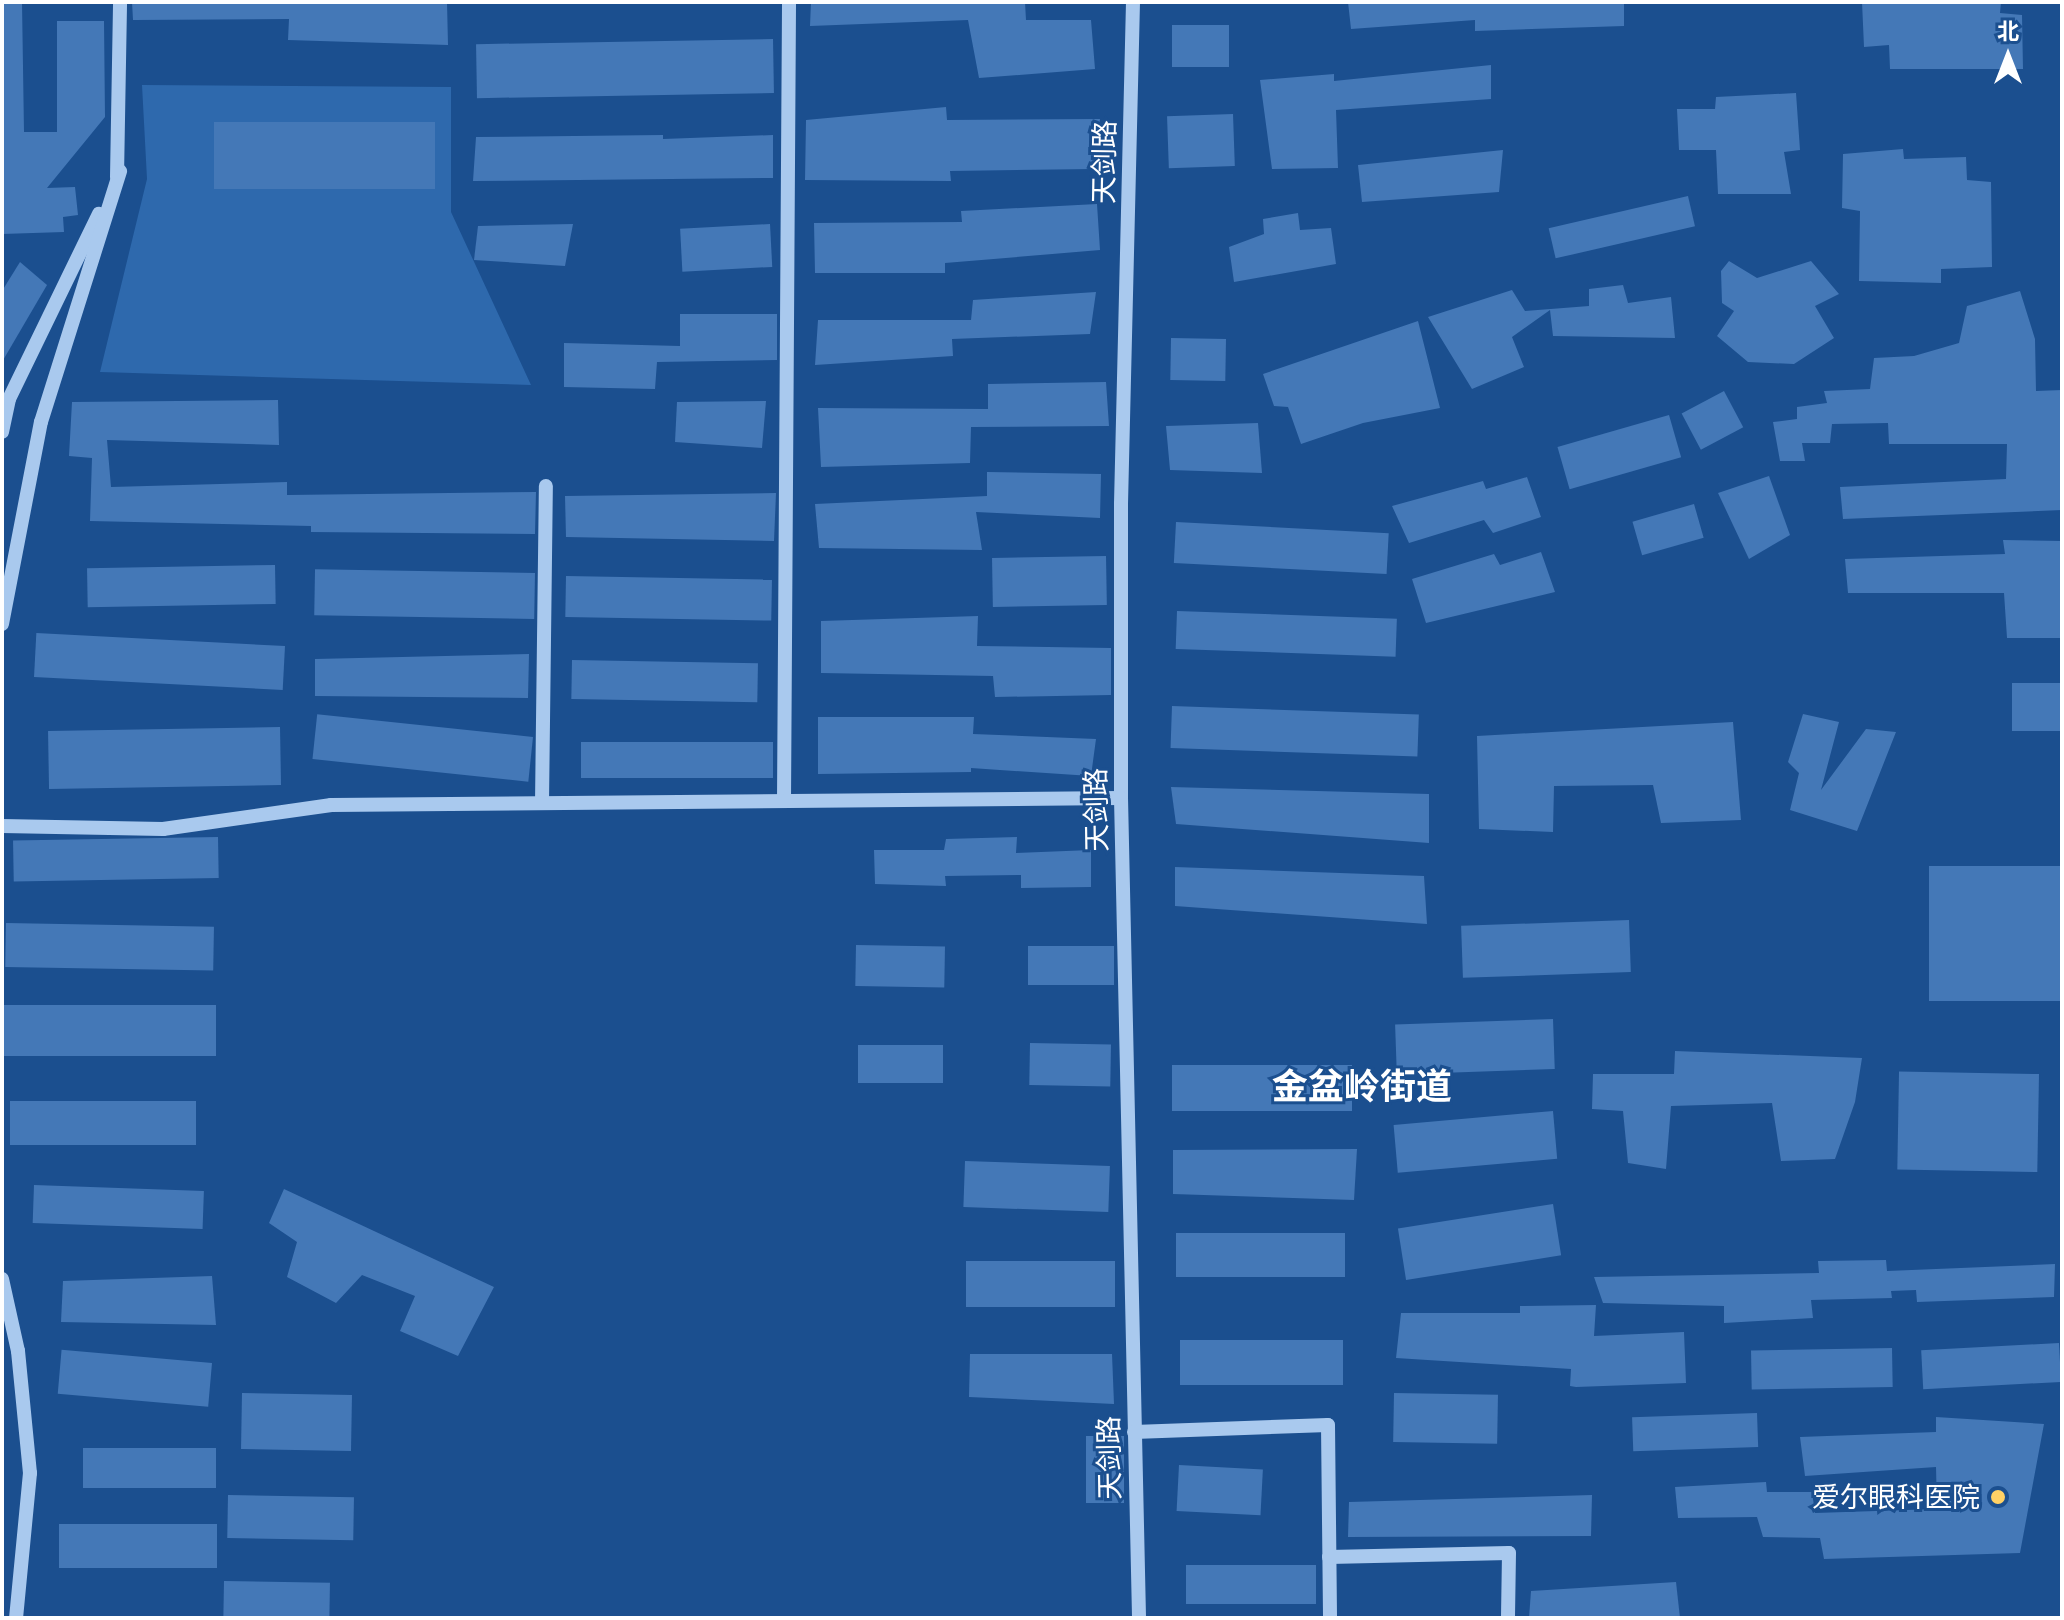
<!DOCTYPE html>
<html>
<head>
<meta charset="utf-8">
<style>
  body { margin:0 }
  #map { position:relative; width:2064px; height:1620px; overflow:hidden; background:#1b4f8f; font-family:Figtree,"Noto Sans SC",sans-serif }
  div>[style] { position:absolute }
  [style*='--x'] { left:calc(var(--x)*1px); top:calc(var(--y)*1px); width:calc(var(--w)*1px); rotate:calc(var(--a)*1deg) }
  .green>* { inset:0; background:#2e69ad }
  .building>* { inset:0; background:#4478b7; transform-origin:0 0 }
  .minor>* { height:14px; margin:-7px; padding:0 7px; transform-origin:7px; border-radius:7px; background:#a9c9ee }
  .dots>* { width:22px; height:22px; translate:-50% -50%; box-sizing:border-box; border:4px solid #1b4f8f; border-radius:50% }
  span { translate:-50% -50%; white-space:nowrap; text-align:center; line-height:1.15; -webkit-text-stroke:6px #1b4f8f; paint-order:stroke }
  .street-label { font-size:28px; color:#fff }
  .poi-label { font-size:28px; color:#fff }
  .right { translate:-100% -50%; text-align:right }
  .district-label { font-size:36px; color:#fff; font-weight:700 }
  .frame { position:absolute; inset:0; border:4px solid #fff; pointer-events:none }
  .north { position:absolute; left:1968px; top:16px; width:80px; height:80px; -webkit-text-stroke:6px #1b4f8f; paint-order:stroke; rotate:0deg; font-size:22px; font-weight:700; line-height:32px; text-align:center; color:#fff }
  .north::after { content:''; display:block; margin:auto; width:28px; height:36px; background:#fff; clip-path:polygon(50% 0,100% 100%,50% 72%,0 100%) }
</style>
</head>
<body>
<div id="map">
  <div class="green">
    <i style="clip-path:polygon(142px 85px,451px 87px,451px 212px,531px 385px,100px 372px,147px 179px)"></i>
  </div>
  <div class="building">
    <i style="clip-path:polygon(2px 2px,22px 2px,24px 132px,57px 132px,57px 21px,104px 21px,105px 117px,47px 188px,75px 187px,78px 215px,63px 217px,64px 232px,2px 234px)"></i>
    <i style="clip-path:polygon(132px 2px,447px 2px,448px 45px,288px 40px,289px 19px,133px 20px)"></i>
    <i style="clip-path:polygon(811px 2px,1025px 2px,1026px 20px,1091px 20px,1095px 69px,979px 78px,968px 20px,810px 26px)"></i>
    <i style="clip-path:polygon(1348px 2px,1624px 2px,1624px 26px,1475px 31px,1475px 20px,1351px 29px)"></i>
    <i style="clip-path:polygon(1862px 2px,2001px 2px,2000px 13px,2022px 15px,2023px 69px,1890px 69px,1889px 45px,1864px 47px)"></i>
    <i style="left:1172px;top:25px;width:57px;height:42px"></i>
    <i style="left:773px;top:39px;width:54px;height:297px;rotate:89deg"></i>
    <i style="clip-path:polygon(1491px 65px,1491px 99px,1336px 110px,1338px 168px,1272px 169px,1260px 80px,1334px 74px,1334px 81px)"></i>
    <i style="clip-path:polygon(1796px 93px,1800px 150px,1784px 152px,1791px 194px,1718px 194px,1716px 150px,1679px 150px,1677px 109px,1715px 109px,1716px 97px)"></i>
    <i style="clip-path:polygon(946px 107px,947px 120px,1100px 119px,1093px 169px,950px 171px,951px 181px,805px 180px,806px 120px)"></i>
    <i style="left:1233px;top:114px;width:52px;height:66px;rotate:88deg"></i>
    <i style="left:435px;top:122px;width:67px;height:221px;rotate:90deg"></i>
    <i style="clip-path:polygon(663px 135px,663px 139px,773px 135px,773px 178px,473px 181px,476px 137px)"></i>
    <i style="clip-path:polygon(1903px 149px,1904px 159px,1966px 157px,1967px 180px,1991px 182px,1992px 267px,1941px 269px,1941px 283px,1859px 281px,1860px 211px,1842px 208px,1843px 154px)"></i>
    <i style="clip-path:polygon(1503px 150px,1499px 192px,1362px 202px,1358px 165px)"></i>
    <i style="left:1688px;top:196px;width:31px;height:143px;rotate:77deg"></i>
    <i style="clip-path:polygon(1097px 204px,1100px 250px,945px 263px,945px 273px,815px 273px,814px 223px,962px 222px,961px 211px)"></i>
    <i style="clip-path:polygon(1298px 213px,1300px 230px,1331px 228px,1336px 264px,1234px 282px,1229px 247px,1264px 234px,1263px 219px)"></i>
    <i style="clip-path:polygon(573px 224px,565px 266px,474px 260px,478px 226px)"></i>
    <i style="left:770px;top:224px;width:43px;height:90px;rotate:87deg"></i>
    <i style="clip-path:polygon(1729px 261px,1757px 278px,1811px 261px,1839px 294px,1815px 306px,1834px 338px,1794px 364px,1748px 362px,1717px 336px,1734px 311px,1722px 303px,1721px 271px)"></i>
    <i style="clip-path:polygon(20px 262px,47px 285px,2px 362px,2px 291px)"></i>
    <i style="clip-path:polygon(1623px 285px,1628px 303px,1671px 297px,1675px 338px,1553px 336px,1550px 310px,1512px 337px,1524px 367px,1472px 389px,1428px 317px,1512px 290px,1525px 311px,1589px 306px,1589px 289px)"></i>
    <i style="clip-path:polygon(2020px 291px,2035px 339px,2036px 391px,2062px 390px,2062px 510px,1843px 519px,1840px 487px,2006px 479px,2007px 444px,1889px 444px,1888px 423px,1832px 424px,1830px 443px,1802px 443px,1805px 461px,1780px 461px,1773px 422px,1797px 419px,1797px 407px,1827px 403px,1824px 391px,1870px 389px,1874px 358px,1914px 356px,1959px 343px,1967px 306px)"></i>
    <i style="clip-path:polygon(1096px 292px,1090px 334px,952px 339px,953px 356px,815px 365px,818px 320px,971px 320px,973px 300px)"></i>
    <i style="clip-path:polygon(680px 314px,777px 314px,777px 360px,657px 362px,655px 389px,564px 387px,564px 343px,680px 346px)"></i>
    <i style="clip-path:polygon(1418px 321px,1440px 408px,1363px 423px,1301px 444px,1288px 407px,1274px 406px,1263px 374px)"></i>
    <i style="left:1226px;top:339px;width:42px;height:55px;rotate:91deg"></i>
    <i style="clip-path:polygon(1106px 382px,1109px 426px,971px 427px,970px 463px,821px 467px,818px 408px,988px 409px,988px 384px)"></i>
    <i style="left:1724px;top:391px;width:41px;height:48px;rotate:62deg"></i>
    <i style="clip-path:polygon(278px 400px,279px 445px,107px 440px,111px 487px,287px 482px,287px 495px,536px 492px,535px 534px,311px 532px,311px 526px,90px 521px,92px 458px,69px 456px,72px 402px)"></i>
    <i style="clip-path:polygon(766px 401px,762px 448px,675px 442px,677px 402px)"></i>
    <i style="left:1669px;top:415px;width:44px;height:116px;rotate:74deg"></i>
    <i style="clip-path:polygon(1258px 423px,1262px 473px,1170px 470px,1166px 426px)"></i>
    <i style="clip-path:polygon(987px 472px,1101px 474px,1100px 518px,976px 512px,982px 550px,819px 548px,815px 504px,987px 496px)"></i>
    <i style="clip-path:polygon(1769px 476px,1790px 535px,1749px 559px,1718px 493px)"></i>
    <i style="clip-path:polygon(1527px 477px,1541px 517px,1493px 533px,1484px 520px,1409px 543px,1392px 506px,1483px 481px,1486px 489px)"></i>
    <i style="clip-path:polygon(776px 493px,774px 541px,566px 537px,565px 496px)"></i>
    <i style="left:1694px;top:504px;width:35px;height:64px;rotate:74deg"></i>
    <i style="left:1176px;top:522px;width:213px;height:41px;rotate:3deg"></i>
    <i style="clip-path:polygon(2003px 540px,2062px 541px,2062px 638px,2007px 638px,2004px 593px,1848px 593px,1845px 559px,2005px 554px)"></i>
    <i style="clip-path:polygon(1541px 552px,1555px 592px,1426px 623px,1412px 579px,1494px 554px,1500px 565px)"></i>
    <i style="left:1106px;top:556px;width:49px;height:114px;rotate:89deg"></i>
    <i style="left:275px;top:565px;width:39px;height:188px;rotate:89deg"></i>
    <i style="left:535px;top:573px;width:46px;height:220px;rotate:91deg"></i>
    <i style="left:566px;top:576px;width:206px;height:41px;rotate:1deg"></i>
    <i style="left:1177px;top:611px;width:220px;height:38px;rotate:2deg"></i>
    <i style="clip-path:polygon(978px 616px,977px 646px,1111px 648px,1111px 695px,995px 697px,993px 676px,821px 673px,821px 621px)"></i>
    <i style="left:285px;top:646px;width:44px;height:249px;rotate:93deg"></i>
    <i style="clip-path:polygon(529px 654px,528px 698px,315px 696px,315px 659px)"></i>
    <i style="left:572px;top:660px;width:186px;height:39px;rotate:1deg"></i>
    <i style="left:2062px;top:683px;width:48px;height:50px;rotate:90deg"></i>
    <i style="left:1172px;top:706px;width:247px;height:42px;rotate:2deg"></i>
    <i style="clip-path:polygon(1803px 714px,1839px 722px,1821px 790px,1866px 729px,1896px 732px,1857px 831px,1790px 810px,1799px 773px,1788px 762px)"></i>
    <i style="clip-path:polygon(818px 717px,974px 717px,973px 734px,1096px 739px,1091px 776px,971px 768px,971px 772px,818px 774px)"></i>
    <i style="clip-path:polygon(1733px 722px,1741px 820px,1661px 823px,1653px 785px,1554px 786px,1553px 832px,1479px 829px,1477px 736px)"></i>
    <i style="left:280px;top:727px;width:58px;height:232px;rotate:89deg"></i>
    <i style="left:533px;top:737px;width:45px;height:217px;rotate:96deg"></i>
    <i style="left:773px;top:742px;width:36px;height:192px;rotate:90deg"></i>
    <i style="clip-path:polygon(1171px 787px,1429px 794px,1429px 843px,1176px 824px)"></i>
    <i style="left:218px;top:837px;width:41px;height:205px;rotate:89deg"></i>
    <i style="clip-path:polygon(1017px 837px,1016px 853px,1091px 850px,1091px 887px,1021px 888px,1021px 875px,945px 876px,946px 886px,875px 884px,874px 850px,944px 850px,946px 839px)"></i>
    <i style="left:1929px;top:866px;width:133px;height:135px"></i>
    <i style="clip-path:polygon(1175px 867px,1424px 876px,1427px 924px,1175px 906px)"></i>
    <i style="left:1629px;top:920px;width:52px;height:168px;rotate:88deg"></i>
    <i style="left:6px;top:923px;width:208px;height:44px;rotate:1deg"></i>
    <i style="left:856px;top:945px;width:89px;height:41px;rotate:1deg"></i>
    <i style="left:1028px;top:946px;width:86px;height:39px"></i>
    <i style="left:216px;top:1005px;width:51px;height:214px;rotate:90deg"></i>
    <i style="left:1553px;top:1019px;width:50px;height:158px;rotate:88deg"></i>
    <i style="left:1030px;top:1043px;width:81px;height:42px;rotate:1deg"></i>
    <i style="left:858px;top:1045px;width:85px;height:38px"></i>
    <i style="clip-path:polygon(1675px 1051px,1862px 1058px,1855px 1102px,1835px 1159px,1781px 1161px,1772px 1103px,1671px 1106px,1666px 1169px,1628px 1163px,1623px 1111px,1592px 1109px,1593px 1074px,1674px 1074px)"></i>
    <i style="left:1172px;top:1065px;width:180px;height:46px"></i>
    <i style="left:2039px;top:1074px;width:98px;height:140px;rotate:91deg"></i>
    <i style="left:10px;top:1101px;width:186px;height:44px"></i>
    <i style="left:1553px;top:1111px;width:48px;height:160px;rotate:85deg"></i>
    <i style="clip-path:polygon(1357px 1149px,1354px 1200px,1173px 1194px,1173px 1150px)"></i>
    <i style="left:965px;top:1161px;width:145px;height:46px;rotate:2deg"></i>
    <i style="left:34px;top:1185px;width:170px;height:38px;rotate:2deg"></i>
    <i style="clip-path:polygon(284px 1189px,494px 1287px,458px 1356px,400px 1331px,415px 1296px,362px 1275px,336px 1303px,287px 1277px,297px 1242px,269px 1223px)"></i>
    <i style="left:1553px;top:1204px;width:52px;height:157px;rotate:81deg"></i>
    <i style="left:1176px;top:1233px;width:169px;height:44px"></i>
    <i style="clip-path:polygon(1886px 1260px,1887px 1271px,2055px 1264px,2054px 1297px,1917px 1302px,1916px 1290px,1891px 1291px,1892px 1298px,1811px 1300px,1813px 1318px,1724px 1323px,1724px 1306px,1603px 1303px,1594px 1277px,1819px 1273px,1818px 1261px)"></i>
    <i style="left:966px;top:1261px;width:149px;height:46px"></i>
    <i style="clip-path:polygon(212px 1276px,216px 1325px,61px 1322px,63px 1281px)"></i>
    <i style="clip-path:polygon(1596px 1305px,1594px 1336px,1684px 1332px,1686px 1383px,1576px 1387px,1570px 1386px,1571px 1369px,1396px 1358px,1401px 1313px,1520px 1313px,1520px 1306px)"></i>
    <i style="left:1343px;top:1340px;width:45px;height:163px;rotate:90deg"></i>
    <i style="left:2059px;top:1343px;width:39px;height:138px;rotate:87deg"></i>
    <i style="left:1892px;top:1348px;width:39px;height:141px;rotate:89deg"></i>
    <i style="clip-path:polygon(970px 1354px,1112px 1354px,1114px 1404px,969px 1397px)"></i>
    <i style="left:212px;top:1363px;width:44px;height:151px;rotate:95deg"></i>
    <i style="left:242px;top:1393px;width:110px;height:56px;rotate:1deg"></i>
    <i style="left:1394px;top:1393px;width:104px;height:49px;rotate:1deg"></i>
    <i style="left:1757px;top:1413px;width:34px;height:125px;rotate:88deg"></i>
    <i style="clip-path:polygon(1936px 1417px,2044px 1424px,2020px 1553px,1824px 1559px,1820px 1538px,1763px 1537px,1757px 1517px,1678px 1518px,1675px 1487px,1766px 1482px,1767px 1492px,1812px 1492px,1815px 1513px,1937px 1509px,1936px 1467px,1805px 1476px,1800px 1437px,1936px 1432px)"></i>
    <i style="left:1086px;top:1436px;width:38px;height:67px"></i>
    <i style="left:83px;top:1448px;width:133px;height:40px"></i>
    <i style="left:1179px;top:1465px;width:84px;height:46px;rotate:3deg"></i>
    <i style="left:228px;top:1495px;width:126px;height:43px;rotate:1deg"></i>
    <i style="clip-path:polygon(1592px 1495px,1591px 1536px,1348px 1537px,1349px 1502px)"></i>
    <i style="left:59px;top:1524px;width:158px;height:44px"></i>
    <i style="left:1186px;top:1565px;width:130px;height:39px"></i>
    <i style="left:224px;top:1581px;width:106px;height:37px;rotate:1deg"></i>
    <i style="clip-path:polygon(1676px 1582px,1680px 1618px,1529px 1618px,1531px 1591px)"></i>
  </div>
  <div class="minor">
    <i style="--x:1133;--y:2;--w:502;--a:91.37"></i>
    <i style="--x:1121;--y:504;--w:294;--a:90"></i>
    <i style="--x:1121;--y:798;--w:820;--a:88.74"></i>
    <i style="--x:117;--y:177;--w:175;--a:-89"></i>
    <i style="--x:2;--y:432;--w:34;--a:-78"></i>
    <i style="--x:9;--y:399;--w:206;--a:-64.1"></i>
    <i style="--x:2;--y:624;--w:206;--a:-79.1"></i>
    <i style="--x:41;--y:422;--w:263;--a:-72.5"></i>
    <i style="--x:784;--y:801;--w:799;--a:-89.64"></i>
    <i style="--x:542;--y:803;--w:317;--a:-89.3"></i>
    <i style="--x:2;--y:826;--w:161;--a:1.1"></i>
    <i style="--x:163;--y:829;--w:170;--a:-8.1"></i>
    <i style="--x:331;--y:805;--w:790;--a:-0.51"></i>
    <i style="--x:2;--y:1279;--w:74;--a:77.5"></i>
    <i style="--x:18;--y:1351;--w:123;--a:84.4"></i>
    <i style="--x:30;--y:1473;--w:146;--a:95.5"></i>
    <i style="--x:1134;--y:1432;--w:194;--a:-2.1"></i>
    <i style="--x:1328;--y:1425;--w:193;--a:89.4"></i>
    <i style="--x:1329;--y:1557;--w:180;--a:-1.3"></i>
    <i style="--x:1509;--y:1553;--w:65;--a:90.9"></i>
  </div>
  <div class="dots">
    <i style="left:1998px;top:1497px;background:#ffd166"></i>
  </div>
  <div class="street-label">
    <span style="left:1104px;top:162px;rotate:-89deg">天剑路</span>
    <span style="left:1096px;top:810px;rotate:-91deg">天剑路</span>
    <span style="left:1109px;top:1458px;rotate:-91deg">天剑路</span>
  </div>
  <div class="poi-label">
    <span class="right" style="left:1980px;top:1497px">爱尔眼科医院</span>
  </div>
  <div class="district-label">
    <span style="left:1362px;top:1087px">金盆岭街道</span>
  </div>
  <div class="frame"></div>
  <div class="north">北</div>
</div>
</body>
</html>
